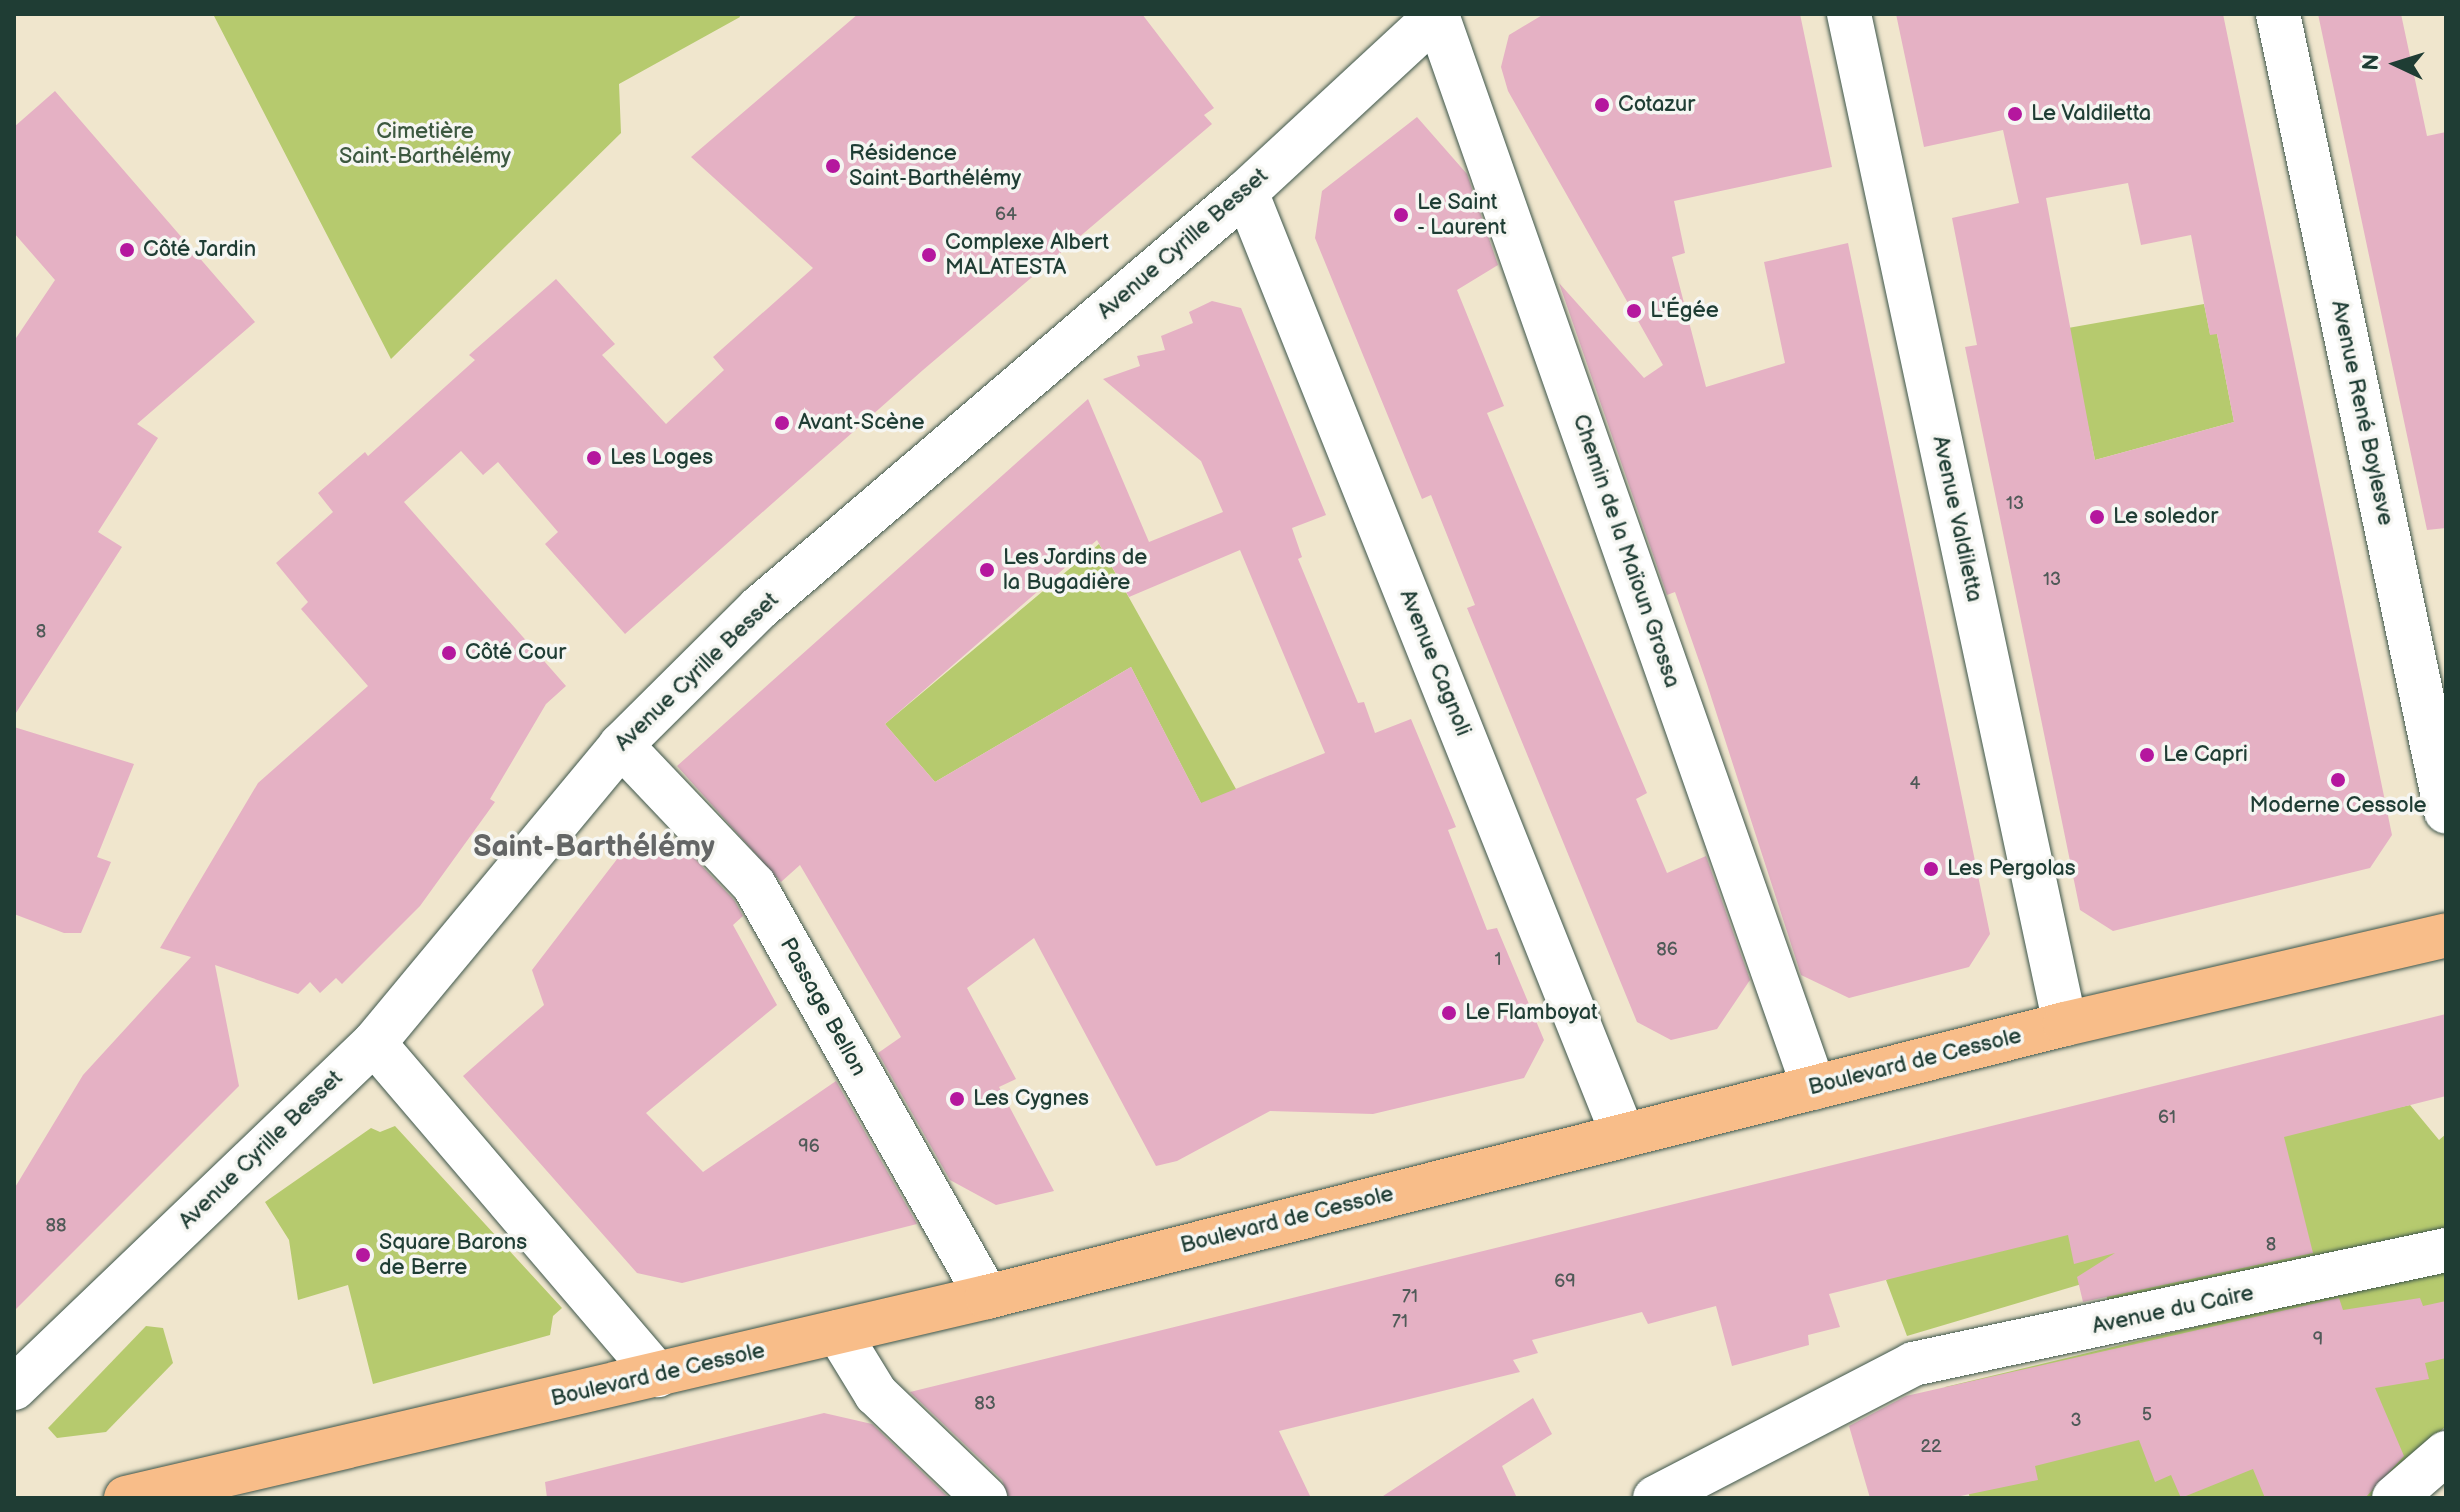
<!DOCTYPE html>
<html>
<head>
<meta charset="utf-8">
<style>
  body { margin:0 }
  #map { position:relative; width:2460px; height:1512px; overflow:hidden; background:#f0e6cd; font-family:"Balsamiq Sans",sans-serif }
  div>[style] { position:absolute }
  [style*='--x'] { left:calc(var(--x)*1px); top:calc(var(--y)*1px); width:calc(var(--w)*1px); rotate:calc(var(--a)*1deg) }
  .green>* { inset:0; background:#b6ca6e }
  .building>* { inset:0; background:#e5b1c4 }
  .roads { filter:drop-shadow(0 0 2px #3e564b) drop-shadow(0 0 2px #3e564b) }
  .minor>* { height:44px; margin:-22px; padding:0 22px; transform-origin:22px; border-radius:22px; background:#fff }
  .tertiary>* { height:44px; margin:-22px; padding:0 22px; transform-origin:22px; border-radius:22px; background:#fff }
  .primary>* { height:44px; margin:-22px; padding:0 22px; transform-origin:22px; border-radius:22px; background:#f8bd89 }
  .dots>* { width:22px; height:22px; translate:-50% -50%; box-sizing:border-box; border:4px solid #f6f6f2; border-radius:50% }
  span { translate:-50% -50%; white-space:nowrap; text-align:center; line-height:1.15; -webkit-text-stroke:7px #f6f6f2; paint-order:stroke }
  .number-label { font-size:18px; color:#505a58 }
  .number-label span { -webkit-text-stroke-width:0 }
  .poi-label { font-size:22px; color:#1f3d34 }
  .left { translate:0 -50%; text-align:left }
  .park-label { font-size:22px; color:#3d5940 }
  .street-label { font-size:22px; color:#1f3d34 }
  .district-label { font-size:30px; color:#646666; font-weight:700 }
  .frame { position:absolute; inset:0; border:16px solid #1f3d34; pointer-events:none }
  .north { position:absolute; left:2356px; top:24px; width:80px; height:80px; -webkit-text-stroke:6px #f6f6f2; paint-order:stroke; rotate:274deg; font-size:22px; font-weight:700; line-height:32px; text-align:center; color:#1f3d34 }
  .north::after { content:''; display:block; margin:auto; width:28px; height:36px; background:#1f3d34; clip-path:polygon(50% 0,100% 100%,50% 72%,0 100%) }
</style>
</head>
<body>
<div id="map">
  <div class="green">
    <i style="clip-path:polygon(213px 14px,739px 14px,740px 17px,619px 84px,621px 133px,391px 359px)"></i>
    <i style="clip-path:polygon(2204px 304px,2210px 334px,2217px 334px,2234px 422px,2095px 460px,2068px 328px)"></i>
    <i style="clip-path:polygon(1099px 544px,1236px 789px,1294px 889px,1206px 813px,1131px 667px,935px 782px,885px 724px)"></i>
    <i style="clip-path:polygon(2410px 1105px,2439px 1140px,2446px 1134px,2446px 1234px,2111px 1314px,2102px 1278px,1907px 1336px,1886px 1280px,2052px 1184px)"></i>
    <i style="clip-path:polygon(395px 1126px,562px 1308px,553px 1316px,550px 1335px,373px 1384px,348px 1285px,298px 1300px,289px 1240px,265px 1202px,371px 1128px,380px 1132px)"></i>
    <i style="clip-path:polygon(2446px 1267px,2446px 1426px,2370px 1498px,1970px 1498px,1957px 1456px,1935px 1416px,1945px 1387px)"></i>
    <i style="clip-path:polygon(146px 1326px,163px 1328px,173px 1363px,106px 1432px,57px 1438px,48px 1428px)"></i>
  </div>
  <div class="building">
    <i style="clip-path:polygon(858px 14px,1142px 14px,1214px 108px,1204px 115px,1212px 124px,923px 370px,625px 634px,545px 544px,558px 532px,498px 462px,483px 475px,461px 451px,404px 502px,566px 686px,546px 704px,490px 799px,495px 802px,420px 906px,342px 984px,336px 978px,320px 993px,310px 982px,298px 994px,215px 965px,239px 1086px,14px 1311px,14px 1189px,83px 1075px,191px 957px,160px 948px,258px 783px,368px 686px,301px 609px,308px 602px,276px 563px,333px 512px,318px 493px,365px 452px,368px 456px,475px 360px,469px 355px,556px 279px,615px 344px,602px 355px,666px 424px,724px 370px,713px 357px,813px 268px,691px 157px)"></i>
    <i style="clip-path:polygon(1544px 14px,1800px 14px,1832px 167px,1674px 201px,1685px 253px,1672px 257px,1706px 387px,1785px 363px,1764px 262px,1848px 243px,1990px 934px,1969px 967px,1849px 998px,1801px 975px,1706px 681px,1675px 592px,1667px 595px,1559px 283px,1644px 378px,1663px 365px,1508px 91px,1501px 67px,1509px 35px)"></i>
    <i style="clip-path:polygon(evenodd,1896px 14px,2223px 14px,2392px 835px,2370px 868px,2113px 931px,2080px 910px,1965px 347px,1977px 345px,1952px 218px,2019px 203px,2003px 130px,1924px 147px,1896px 14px,2128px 183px,2141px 245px,2191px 235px,2210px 335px,2217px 334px,2234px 422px,2095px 460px,2046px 198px,2128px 183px)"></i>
    <i style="clip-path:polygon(2318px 14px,2401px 14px,2427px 136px,2446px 132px,2446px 528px,2427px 530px)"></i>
    <i style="clip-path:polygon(55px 91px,255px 322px,137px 424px,158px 438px,98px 532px,122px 547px,14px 716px,14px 341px,55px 280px,14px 233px,14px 127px)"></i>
    <i style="clip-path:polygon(1417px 117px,1467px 174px,1498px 265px,1457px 290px,1504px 406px,1487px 413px,1647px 793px,1636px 799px,1667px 873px,1706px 856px,1750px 980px,1717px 1029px,1671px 1040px,1637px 1022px,1467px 608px,1475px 605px,1431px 495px,1422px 499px,1315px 238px,1322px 191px)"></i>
    <i style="clip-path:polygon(evenodd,1212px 301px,1241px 308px,1326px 515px,1292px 528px,1302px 557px,1298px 559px,1358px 703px,1364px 702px,1375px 733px,1411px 719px,1456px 827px,1448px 830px,1487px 930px,1497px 928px,1544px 1040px,1524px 1078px,1373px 1114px,1270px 1111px,1177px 1161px,1156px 1166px,1034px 938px,967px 988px,1016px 1079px,999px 1087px,1054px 1191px,996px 1205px,950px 1180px,878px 1053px,901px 1037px,800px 865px,781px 882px,677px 766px,1088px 399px,1149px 542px,1223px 512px,1201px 461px,1103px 379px,1140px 366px,1137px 356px,1165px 350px,1161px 336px,1193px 323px,1189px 312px,1212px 301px,1097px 540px,1129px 597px,1240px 550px,1325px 753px,1201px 803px,1131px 667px,935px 782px,885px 724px,1097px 540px)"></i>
    <i style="clip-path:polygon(14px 727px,134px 764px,97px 857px,111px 862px,81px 933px,64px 933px,14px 914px)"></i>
    <i style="clip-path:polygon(683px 846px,734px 900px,743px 916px,733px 925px,777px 1005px,646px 1113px,703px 1172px,836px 1081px,917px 1224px,682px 1283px,637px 1273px,463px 1076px,544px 1005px,532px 970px,624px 850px)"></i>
    <i style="clip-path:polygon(2446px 1014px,2446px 1096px,2284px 1137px,2313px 1253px,2083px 1302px,2077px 1277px,2115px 1253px,2074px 1264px,2068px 1235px,1829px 1294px,1840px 1327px,1808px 1335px,1809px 1345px,1732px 1366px,1716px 1306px,1648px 1324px,1642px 1312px,1532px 1340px,1538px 1353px,1513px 1360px,1520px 1372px,1279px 1431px,1311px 1498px,1009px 1498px,1002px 1480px,910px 1392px)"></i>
    <i style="clip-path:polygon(2339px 1298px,2343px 1310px,2420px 1298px,2423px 1306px,2446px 1301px,2446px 1358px,2425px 1363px,2429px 1379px,2375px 1388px,2404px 1456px,2365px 1498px,2265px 1498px,2253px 1469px,2181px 1498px,2171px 1475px,2155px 1482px,2139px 1440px,2035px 1466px,2038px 1480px,1951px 1498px,1870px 1498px,1849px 1426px,1906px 1396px)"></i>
    <i style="clip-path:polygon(1533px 1398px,1552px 1434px,1502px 1466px,1517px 1498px,1380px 1498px)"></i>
    <i style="clip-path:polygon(824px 1413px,872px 1424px,949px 1498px,547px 1498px,545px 1482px)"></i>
  </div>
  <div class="roads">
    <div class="minor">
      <i style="--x:1849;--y:14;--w:1033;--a:77.93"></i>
      <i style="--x:2278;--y:14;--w:815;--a:78.1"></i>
      <i style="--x:1437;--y:15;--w:1137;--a:70.64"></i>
      <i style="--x:1246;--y:192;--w:1016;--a:68.21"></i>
      <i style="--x:621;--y:745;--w:193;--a:46.5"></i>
      <i style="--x:754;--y:885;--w:473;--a:60.5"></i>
      <i style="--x:374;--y:1043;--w:437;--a:49.5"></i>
      <i style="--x:838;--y:1332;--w:73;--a:58.5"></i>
      <i style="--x:876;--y:1394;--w:151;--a:43.7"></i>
      <i style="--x:1655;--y:1498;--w:291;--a:-27.4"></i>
      <i style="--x:1913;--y:1364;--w:545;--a:-12.07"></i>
      <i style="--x:2394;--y:1498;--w:69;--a:-40.9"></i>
    </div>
    <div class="tertiary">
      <i style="--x:14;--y:1388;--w:499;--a:-43.8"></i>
      <i style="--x:374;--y:1043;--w:387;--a:-50.3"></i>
      <i style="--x:621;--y:745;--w:194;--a:-44.8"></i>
      <i style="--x:759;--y:608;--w:640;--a:-40.5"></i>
      <i style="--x:1246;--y:192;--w:262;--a:-42.8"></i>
    </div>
    <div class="primary">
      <i style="--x:126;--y:1498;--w:884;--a:-13.14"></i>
      <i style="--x:987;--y:1297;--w:1112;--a:-14.21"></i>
      <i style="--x:2065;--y:1024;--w:391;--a:-13.1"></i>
    </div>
  </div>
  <div class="dots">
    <i style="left:1602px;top:105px;background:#b5179e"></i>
    <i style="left:2015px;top:114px;background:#b5179e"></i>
    <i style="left:833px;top:166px;background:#b5179e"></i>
    <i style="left:1401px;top:215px;background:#b5179e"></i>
    <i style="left:127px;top:250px;background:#b5179e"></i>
    <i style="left:929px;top:255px;background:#b5179e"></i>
    <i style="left:1634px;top:311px;background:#b5179e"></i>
    <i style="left:782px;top:423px;background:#b5179e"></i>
    <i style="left:594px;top:458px;background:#b5179e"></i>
    <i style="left:2097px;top:517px;background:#b5179e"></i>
    <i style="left:987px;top:570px;background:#b5179e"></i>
    <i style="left:449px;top:653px;background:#b5179e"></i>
    <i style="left:2147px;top:755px;background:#b5179e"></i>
    <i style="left:2338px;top:780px;background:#b5179e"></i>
    <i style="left:1931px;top:869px;background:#b5179e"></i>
    <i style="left:1449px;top:1013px;background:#b5179e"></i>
    <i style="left:957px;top:1099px;background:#b5179e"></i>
    <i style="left:363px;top:1255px;background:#b5179e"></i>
  </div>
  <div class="number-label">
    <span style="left:1006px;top:215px">64</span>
    <span style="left:2015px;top:504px">13</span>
    <span style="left:2052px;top:580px">13</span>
    <span style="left:41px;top:632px">8</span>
    <span style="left:1915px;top:784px">4</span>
    <span style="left:1667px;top:950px">86</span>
    <span style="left:1498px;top:960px">1</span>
    <span style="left:2167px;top:1118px">61</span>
    <span style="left:809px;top:1147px">96</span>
    <span style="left:56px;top:1226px">88</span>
    <span style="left:2271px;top:1245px">8</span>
    <span style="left:1565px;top:1282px">69</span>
    <span style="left:1410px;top:1297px">71</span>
    <span style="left:1400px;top:1322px">71</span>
    <span style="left:2318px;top:1340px">9</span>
    <span style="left:985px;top:1404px">83</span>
    <span style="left:2147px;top:1415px">5</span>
    <span style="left:2076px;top:1421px">3</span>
    <span style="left:1931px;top:1447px">22</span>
  </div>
  <div class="poi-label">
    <span class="left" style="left:1618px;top:105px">Cotazur</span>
    <span class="left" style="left:2031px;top:114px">Le Valdiletta</span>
    <span class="left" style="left:849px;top:166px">Résidence<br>Saint-Barthélémy</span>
    <span class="left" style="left:1417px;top:215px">Le Saint<br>- Laurent</span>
    <span class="left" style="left:945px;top:255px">Complexe Albert<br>MALATESTA</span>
    <span class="left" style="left:143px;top:250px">Côté Jardin</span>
    <span class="left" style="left:1650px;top:311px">L'Égée</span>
    <span class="left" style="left:798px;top:423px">Avant-Scène</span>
    <span class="left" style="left:610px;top:458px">Les Loges</span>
    <span class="left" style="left:2113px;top:517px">Le soledor</span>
    <span class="left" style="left:1003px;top:570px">Les Jardins de<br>la Bugadière</span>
    <span class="left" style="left:465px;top:653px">Côté Cour</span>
    <span class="left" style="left:2163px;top:755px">Le Capri</span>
    <span style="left:2338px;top:806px">Moderne Cessole</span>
    <span class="left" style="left:1947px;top:869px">Les Pergolas</span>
    <span class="left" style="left:1465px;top:1013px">Le Flamboyat</span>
    <span class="left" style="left:973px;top:1099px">Les Cygnes</span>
    <span class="left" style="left:379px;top:1255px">Square Barons<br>de Berre</span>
  </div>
  <div class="park-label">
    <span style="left:425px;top:144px">Cimetière<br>Saint-Barthélémy</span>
  </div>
  <div class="street-label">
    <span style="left:1183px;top:244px;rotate:-41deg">Avenue Cyrille Besset</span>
    <span style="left:2362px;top:413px;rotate:78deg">Avenue René Boylesve</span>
    <span style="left:1957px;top:519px;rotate:78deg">Avenue Valdiletta</span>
    <span style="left:1626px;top:551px;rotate:71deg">Chemin de la Maïoun Grossa</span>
    <span style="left:1435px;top:663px;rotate:68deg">Avenue Cagnoli</span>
    <span style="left:697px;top:672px;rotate:-44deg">Avenue Cyrille Besset</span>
    <span style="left:823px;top:1007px;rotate:61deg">Passage Bellon</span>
    <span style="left:1915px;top:1062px;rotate:-14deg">Boulevard de Cessole</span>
    <span style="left:261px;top:1150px;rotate:-44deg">Avenue Cyrille Besset</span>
    <span style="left:1287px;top:1220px;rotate:-14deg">Boulevard de Cessole</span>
    <span style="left:2173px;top:1310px;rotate:-12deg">Avenue du Caire</span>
    <span style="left:658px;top:1375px;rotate:-13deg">Boulevard de Cessole</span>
  </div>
  <div class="district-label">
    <span style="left:594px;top:847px">Saint-Barthélémy</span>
  </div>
  <div class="frame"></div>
  <div class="north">N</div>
</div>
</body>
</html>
